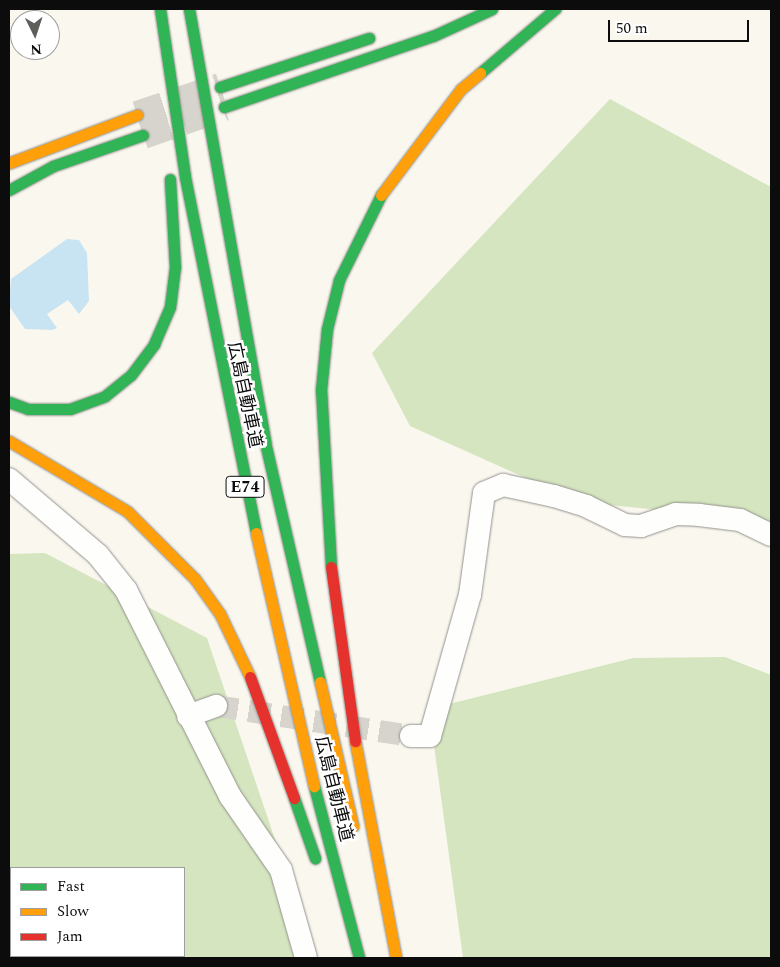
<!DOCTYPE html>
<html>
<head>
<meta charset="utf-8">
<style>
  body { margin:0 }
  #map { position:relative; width:780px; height:967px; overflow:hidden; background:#faf7ef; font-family:Spectral,"Noto Sans JP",serif }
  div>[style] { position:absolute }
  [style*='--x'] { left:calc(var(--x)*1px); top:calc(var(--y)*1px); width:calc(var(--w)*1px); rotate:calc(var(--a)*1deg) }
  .forest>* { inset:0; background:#d4e5bf }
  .water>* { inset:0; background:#c8e4f2 }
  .street-tunnel>* { height:22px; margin-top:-11px; transform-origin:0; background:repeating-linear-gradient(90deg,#d6d4cd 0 22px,transparent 0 33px) }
  .highway-tunnel>* { height:28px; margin-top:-14px; transform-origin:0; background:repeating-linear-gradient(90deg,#d6d4cd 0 28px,transparent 0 42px) }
  .roads { filter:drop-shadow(0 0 1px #93928e) drop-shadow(0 0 1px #93928e) }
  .street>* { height:22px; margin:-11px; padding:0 11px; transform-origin:11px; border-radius:11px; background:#fefefd }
  .fast>* { height:11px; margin:-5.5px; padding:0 5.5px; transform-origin:5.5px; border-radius:5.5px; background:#30b455 }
  .slow>* { height:11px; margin:-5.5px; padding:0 5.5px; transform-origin:5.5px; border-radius:5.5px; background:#ff9f0a }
  .jam>* { height:11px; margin:-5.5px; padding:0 5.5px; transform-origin:5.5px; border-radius:5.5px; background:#e5322d }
  span { translate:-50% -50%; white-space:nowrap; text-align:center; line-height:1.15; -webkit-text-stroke:5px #fff; paint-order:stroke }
  .shield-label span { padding:1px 4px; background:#fff; border:1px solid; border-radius:4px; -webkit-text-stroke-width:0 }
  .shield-label { font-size:16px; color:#0c0c0c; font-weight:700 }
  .street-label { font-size:18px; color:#0c0c0c }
  .frame { position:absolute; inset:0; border:10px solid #0c0c0c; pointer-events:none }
  .legend { position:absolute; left:10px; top:867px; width:175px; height:90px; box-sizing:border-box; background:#fff; border:1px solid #9e9e9e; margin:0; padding:6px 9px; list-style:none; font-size:15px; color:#0c0c0c }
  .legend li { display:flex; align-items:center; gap:10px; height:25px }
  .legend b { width:25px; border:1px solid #9e9e9e }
  .north { position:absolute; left:10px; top:10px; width:50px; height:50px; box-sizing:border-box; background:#fff; border:1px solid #9e9e9e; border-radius:50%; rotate:176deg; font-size:14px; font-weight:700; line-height:20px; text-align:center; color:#0c0c0c }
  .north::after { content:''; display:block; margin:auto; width:18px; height:22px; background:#5f5e5b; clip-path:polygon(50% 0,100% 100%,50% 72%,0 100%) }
  .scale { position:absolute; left:608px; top:20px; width:141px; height:22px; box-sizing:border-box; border:2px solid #0c0c0c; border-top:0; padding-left:6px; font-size:15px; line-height:18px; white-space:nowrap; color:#0c0c0c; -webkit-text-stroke:4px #fff; paint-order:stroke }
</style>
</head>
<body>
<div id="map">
  <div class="forest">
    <i style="clip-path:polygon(610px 99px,771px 187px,771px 521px,579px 502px,410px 426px,372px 353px)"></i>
    <i style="clip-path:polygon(evenodd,45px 553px,207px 638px,315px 958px,9px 958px,9px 554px,45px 553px,11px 868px,184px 868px,184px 956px,11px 956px,11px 868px)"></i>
    <i style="clip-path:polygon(725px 657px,771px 675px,771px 958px,463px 958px,429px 709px,633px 658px)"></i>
  </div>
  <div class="water">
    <i style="clip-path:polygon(67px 239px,79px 240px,87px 253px,89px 301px,79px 314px,68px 300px,47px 314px,57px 328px,52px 330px,25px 329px,9px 306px,11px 279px)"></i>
  </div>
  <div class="street-tunnel">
    <i style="--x:216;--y:706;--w:197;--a:8.7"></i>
  </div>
  <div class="highway-tunnel">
    <i style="--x:137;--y:115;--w:88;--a:-18.6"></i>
    <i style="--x:143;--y:135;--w:86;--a:-19.1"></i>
  </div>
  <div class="roads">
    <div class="street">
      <i style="--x:9;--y:479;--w:117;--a:40.5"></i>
      <i style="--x:98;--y:555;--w:45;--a:51.3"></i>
      <i style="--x:126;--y:590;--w:231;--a:63.2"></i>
      <i style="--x:230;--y:796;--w:90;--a:55.4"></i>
      <i style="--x:281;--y:870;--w:91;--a:74.1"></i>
      <i style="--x:188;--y:716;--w:30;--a:-20"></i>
      <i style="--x:411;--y:736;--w:19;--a:0"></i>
      <i style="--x:430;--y:736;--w:147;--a:-74.2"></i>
      <i style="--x:470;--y:595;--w:103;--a:-82.2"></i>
      <i style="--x:484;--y:493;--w:21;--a:-23"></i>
      <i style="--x:503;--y:485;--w:52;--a:12.2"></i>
      <i style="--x:554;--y:496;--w:34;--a:17"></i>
      <i style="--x:586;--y:506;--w:43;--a:26"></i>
      <i style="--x:625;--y:525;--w:16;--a:4"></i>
      <i style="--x:641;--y:526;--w:36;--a:-19"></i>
      <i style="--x:675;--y:514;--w:24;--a:2"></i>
      <i style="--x:699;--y:515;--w:41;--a:7"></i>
      <i style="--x:740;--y:520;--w:34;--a:26"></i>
    </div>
    <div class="fast">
      <i style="--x:160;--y:9;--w:170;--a:81.5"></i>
      <i style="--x:185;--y:177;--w:363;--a:78.7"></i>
      <i style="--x:189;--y:9;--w:440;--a:80"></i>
      <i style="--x:265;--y:442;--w:246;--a:77.1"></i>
      <i style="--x:480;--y:73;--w:99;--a:-40.5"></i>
      <i style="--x:220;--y:87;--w:157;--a:-18.2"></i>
      <i style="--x:224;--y:107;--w:221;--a:-18.8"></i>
      <i style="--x:433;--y:36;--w:65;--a:-24.6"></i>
      <i style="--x:9;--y:190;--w:50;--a:-28.6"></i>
      <i style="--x:53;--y:166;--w:95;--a:-19"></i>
      <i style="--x:9;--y:402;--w:20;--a:20"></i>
      <i style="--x:28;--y:409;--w:42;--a:0"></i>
      <i style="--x:70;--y:409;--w:37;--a:-20"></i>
      <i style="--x:105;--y:396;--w:33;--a:-39"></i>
      <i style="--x:131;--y:375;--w:39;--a:-53"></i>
      <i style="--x:154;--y:344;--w:40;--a:-66.6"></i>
      <i style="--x:170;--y:307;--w:40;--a:-82.9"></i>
      <i style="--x:175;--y:267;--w:88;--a:-93.3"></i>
      <i style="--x:331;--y:567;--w:177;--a:-93.2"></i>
      <i style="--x:321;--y:390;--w:61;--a:-84.4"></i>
      <i style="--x:327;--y:329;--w:50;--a:-76.2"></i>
      <i style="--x:339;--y:280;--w:95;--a:-63.7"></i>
      <i style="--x:314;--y:786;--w:178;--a:75.3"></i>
      <i style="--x:294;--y:798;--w:64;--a:70.7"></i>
    </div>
    <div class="slow">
      <i style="--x:9;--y:163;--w:137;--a:-20.6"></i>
      <i style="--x:381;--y:195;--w:133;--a:-53"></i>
      <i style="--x:461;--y:89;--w:25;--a:-40"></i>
      <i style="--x:9;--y:441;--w:137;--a:30.7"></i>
      <i style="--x:127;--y:511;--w:96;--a:45"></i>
      <i style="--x:195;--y:579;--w:43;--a:54.5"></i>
      <i style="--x:220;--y:614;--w:70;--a:64.5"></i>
      <i style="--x:256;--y:533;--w:260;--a:77.1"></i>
      <i style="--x:320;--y:682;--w:148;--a:77.1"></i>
      <i style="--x:355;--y:741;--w:221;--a:79.3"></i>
    </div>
    <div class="jam">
      <i style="--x:331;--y:567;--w:176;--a:82.1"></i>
      <i style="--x:250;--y:677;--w:129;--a:70"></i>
    </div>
  </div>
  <div class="shield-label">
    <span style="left:245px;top:487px">E74</span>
  </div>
  <div class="street-label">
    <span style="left:244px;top:395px;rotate:78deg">広島自動車道</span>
    <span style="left:333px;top:789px;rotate:76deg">広島自動車道</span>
  </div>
  <div class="frame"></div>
  <ul class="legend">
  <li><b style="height:6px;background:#30b455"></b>Fast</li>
  <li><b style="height:6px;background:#ff9f0a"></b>Slow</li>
  <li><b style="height:6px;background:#e5322d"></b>Jam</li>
  </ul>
  <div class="north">N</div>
  <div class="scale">50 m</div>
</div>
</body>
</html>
